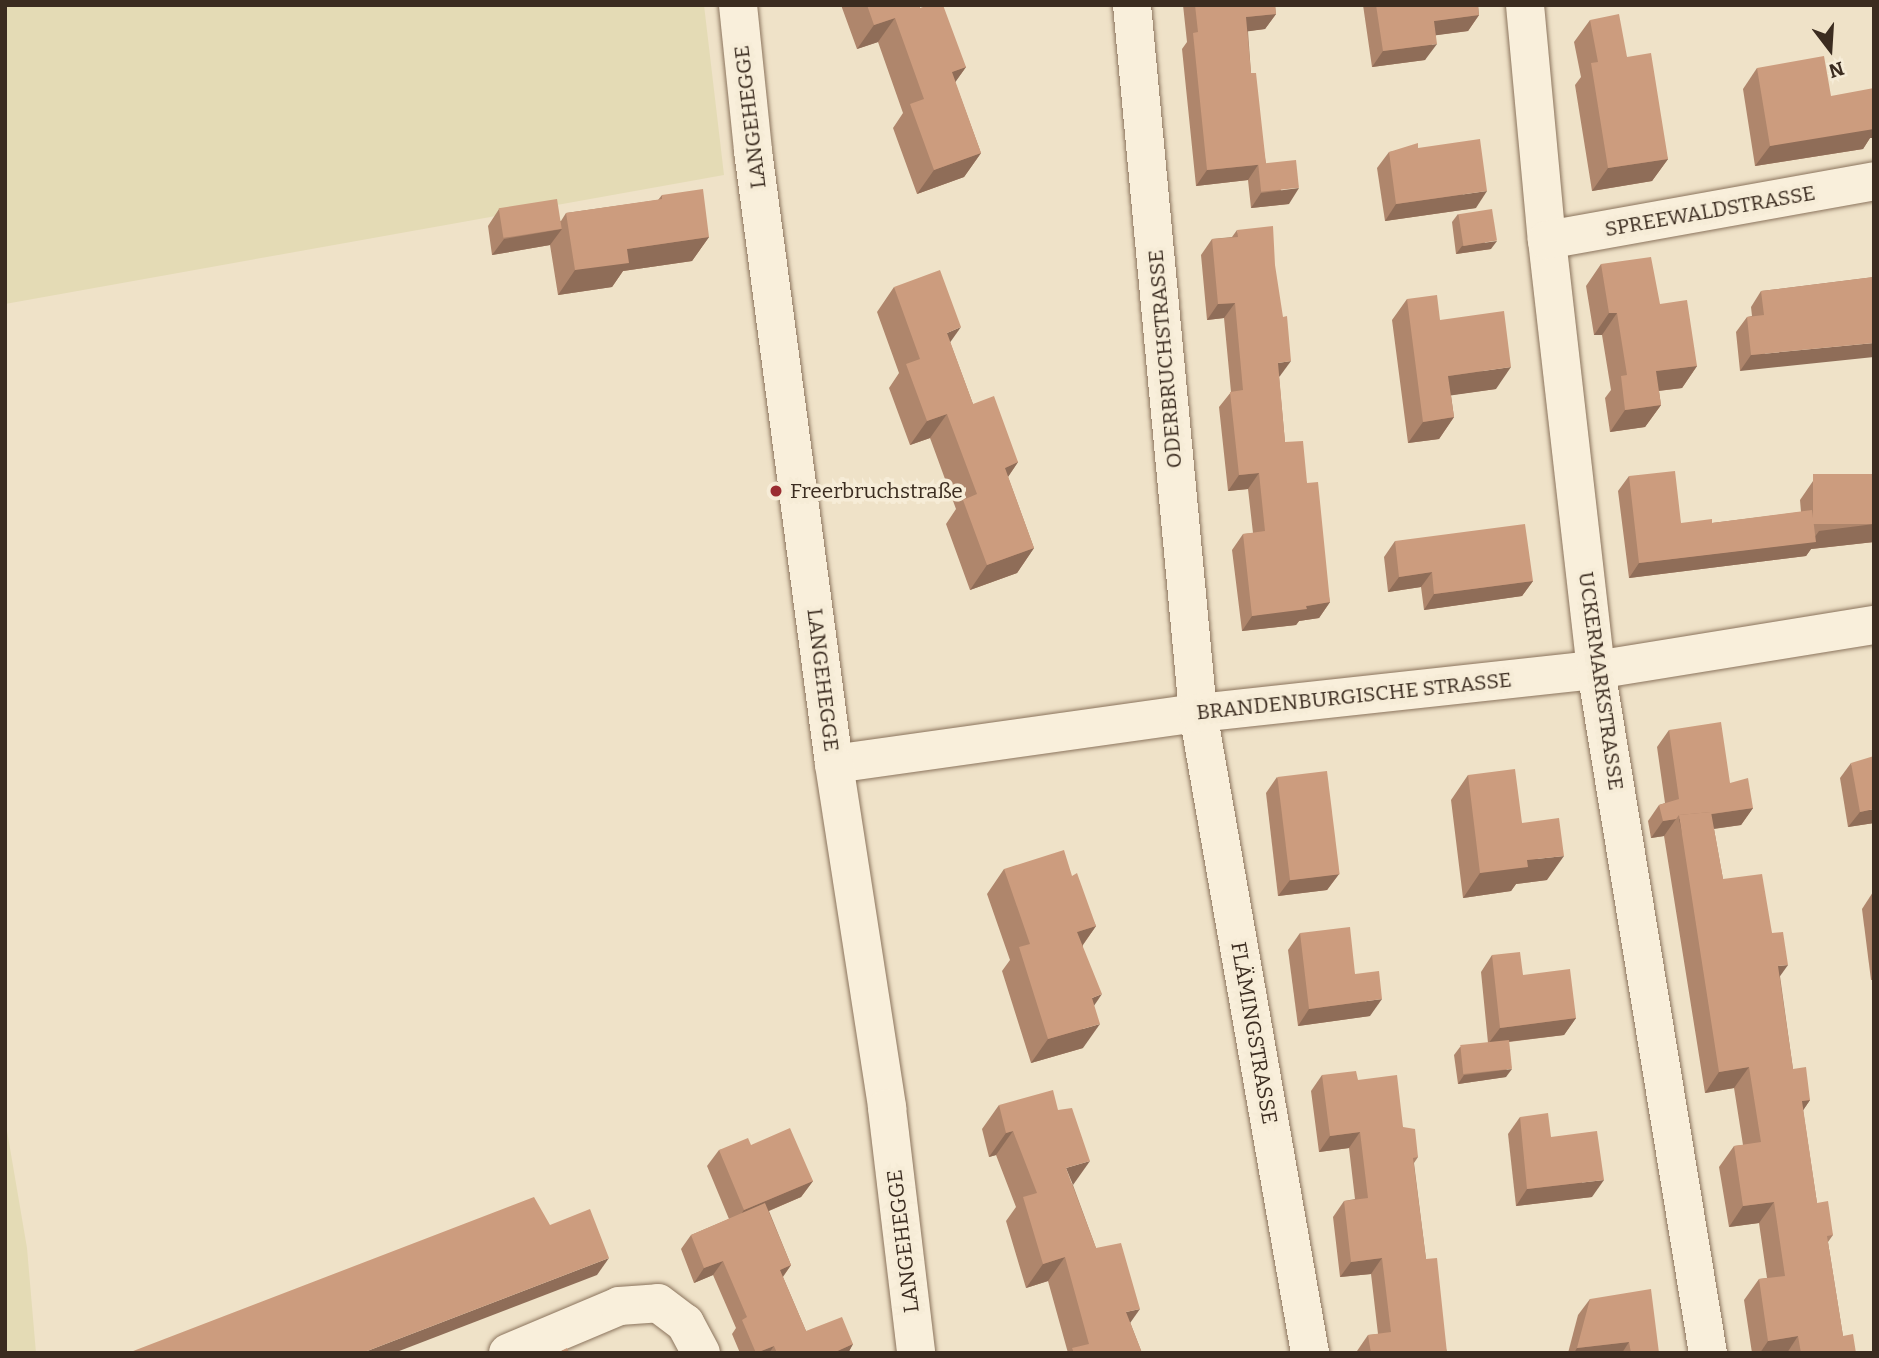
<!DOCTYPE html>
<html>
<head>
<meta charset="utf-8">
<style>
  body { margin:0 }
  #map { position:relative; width:1879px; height:1358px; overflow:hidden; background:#efe2c8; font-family:Bitter,serif }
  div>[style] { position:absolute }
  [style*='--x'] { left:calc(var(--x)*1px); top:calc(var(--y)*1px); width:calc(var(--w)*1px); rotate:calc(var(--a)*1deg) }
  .farmland>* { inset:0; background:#e4dbb5 }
  .roads { filter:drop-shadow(0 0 2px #8b745d) drop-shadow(0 0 2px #8b745d) }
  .street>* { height:38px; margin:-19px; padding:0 19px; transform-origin:19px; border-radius:19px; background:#f9efdb }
  .secondary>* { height:38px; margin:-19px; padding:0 19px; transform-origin:19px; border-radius:19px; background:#f9efdb }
  .wall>* { inset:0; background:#af866c }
  .shaded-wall>* { inset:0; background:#8f6d58 }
  .building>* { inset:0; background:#cc9c7e; transform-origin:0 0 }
  .dots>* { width:19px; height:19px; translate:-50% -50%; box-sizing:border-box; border:4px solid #f6ecd7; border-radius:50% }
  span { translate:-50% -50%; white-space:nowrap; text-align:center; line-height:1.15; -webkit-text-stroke:7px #f6ecd7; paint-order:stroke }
  .street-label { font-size:21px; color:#3b2c20 }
  .poi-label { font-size:21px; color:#3b2c20 }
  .left { translate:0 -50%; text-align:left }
  .frame { position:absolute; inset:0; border:7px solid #3b2c20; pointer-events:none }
  .north { position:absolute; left:1795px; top:14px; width:70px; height:70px; -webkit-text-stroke:5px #f6ecd7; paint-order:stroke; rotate:163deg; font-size:19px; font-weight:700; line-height:28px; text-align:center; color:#3b2c20 }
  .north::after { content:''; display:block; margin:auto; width:24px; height:32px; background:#3b2c20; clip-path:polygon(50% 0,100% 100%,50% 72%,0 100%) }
</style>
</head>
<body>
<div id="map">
  <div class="farmland">
    <i style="clip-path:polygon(5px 5px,704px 5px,724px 175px,5px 304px)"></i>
    <i style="clip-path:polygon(5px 1119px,27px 1248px,36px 1353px,5px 1353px)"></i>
  </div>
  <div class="roads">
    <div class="street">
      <i style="--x:1132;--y:5;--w:711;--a:84.67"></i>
      <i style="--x:1198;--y:713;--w:650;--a:80.07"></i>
      <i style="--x:1525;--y:5;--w:236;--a:84.7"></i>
      <i style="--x:1547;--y:240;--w:433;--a:83.5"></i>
      <i style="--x:1596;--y:670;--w:692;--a:80.69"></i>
      <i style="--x:1547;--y:240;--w:332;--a:-10.2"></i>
      <i style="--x:834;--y:764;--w:368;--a:-8"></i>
      <i style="--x:1198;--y:713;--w:400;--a:-6.2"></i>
      <i style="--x:1596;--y:670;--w:282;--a:-9.2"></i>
      <i style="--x:508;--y:1353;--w:121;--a:-22.9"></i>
      <i style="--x:619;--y:1306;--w:39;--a:-4"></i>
      <i style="--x:658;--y:1303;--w:34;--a:37"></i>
      <i style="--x:685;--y:1323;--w:34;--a:62"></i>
    </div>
    <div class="secondary">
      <i style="--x:738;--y:5;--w:147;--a:84.1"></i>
      <i style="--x:753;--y:151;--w:618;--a:82.47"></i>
      <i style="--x:834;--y:764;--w:348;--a:81.2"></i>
      <i style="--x:887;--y:1108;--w:247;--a:83.2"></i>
    </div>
  </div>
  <div class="wall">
    <i style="clip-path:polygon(841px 5px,919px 5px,920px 8px,966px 67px,955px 82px,981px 153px,964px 177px,917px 194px,893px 128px,903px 113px,878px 42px,857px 49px)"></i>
    <i style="clip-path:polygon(1183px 5px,1275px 5px,1276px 14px,1265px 29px,1248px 31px,1251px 73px,1266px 164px,1289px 204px,1251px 208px,1248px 180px,1196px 186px,1182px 49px,1187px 42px)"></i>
    <i style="clip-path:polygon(1363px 5px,1478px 5px,1479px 15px,1468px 31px,1436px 35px,1425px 60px,1372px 67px)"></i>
    <i style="clip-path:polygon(1590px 20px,1627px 57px,1668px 159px,1652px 181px,1592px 191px,1575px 85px,1581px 77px,1574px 42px)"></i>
    <i style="clip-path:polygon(1757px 68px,1870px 138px,1863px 149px,1755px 166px,1743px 89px)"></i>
    <i style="clip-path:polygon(1418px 148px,1476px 208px,1385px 221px,1377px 168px,1389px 152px)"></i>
    <i style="clip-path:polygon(662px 195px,709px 237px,692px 261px,623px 271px,612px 287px,558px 295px,550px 245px,492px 255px,488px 226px,499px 209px,561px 221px,566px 213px,658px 200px)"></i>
    <i style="clip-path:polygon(1458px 214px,1491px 249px,1456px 254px,1452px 222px)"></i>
    <i style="clip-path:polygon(1237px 230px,1280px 376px,1279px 377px,1285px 442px,1307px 483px,1330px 602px,1319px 618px,1299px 621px,1296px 625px,1242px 631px,1232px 550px,1243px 534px,1253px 533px,1248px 489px,1228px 491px,1219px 407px,1231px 392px,1224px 318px,1207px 320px,1201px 255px,1212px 239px,1232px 237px)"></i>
    <i style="clip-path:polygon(1601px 264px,1660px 304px,1697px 366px,1682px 388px,1659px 391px,1661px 405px,1645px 427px,1610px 432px,1605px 398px,1611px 390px,1602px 335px,1594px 335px,1586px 286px)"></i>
    <i style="clip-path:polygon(1874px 277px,1740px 371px,1736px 332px,1747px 317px,1752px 316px,1751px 307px,1761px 291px)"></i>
    <i style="clip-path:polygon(894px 287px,950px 342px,973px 404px,1018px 462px,1008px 477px,1034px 548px,1017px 573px,970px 590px,946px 524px,956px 509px,930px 438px,910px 445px,889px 388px,899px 373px,877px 312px)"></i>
    <i style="clip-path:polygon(1407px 299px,1440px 320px,1496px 389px,1451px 395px,1454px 417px,1439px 439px,1408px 443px,1392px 320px)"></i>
    <i style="clip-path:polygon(1874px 474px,1874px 542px,1811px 549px,1806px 556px,1629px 578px,1618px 491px,1629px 476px,1681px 523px,1712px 523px,1801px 512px,1800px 500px,1813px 481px)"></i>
    <i style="clip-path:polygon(1395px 541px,1533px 581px,1522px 596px,1424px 610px,1421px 587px,1388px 592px,1384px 557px)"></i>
    <i style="clip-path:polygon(1669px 730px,1730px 783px,1753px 808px,1741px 825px,1714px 829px,1723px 879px,1772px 933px,1780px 976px,1793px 1069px,1810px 1100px,1803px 1110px,1817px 1203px,1833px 1235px,1828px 1242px,1843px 1336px,1856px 1353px,1752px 1353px,1744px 1300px,1759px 1279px,1767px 1278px,1759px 1223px,1729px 1227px,1719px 1167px,1734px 1146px,1743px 1145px,1734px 1088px,1705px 1093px,1664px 836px,1651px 838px,1648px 821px,1659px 805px,1665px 803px,1657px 747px)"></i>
    <i style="clip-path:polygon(1851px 763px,1874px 823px,1848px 827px,1840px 778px)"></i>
    <i style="clip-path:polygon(1468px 775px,1522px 823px,1547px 880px,1516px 884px,1511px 891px,1463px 898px,1451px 800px)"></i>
    <i style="clip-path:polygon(1277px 777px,1339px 874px,1327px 890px,1278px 896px,1266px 793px)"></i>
    <i style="clip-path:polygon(1004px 869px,1072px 876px,1096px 926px,1083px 945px,1083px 1048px,1031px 1063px,1002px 971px,1010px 960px,987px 894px)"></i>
    <i style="clip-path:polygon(1873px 892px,1874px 980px,1871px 980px,1862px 909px)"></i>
    <i style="clip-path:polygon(1300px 933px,1355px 974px,1370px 1016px,1298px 1026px,1288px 950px)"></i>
    <i style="clip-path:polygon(1492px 955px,1523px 975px,1576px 1018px,1564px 1035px,1509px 1042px,1506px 1077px,1458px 1084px,1454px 1055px,1460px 1047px,1488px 1043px,1481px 972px)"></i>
    <i style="clip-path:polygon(1322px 1075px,1358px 1080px,1403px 1127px,1418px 1157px,1414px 1163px,1426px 1259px,1447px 1353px,1357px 1353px,1357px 1351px,1368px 1335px,1378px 1334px,1371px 1274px,1340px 1277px,1333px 1217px,1344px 1201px,1355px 1199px,1349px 1148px,1319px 1152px,1311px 1091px)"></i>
    <i style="clip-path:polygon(999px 1105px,1073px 1185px,1096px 1248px,1130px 1322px,1142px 1353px,1068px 1353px,1048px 1281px,1026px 1288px,1006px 1221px,1016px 1207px,996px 1155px,989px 1157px,982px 1129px)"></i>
    <i style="clip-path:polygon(1520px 1117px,1551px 1137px,1592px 1197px,1516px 1206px,1508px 1134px)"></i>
    <i style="clip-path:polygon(751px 1145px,813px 1181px,801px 1197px,769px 1211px,791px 1265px,783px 1277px,806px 1331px,853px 1344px,848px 1353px,740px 1353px,732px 1334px,736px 1328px,713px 1275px,694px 1283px,681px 1249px,691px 1235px,729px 1219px,707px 1166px,719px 1150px)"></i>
    <i style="clip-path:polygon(1590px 1299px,1659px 1353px,1568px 1353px,1578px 1315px)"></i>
  </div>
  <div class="shaded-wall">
    <i style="clip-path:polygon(1276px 14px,1265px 29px,1236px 33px,1246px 17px)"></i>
    <i style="clip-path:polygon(1479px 15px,1468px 31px,1423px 37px,1434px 21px)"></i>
    <i style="clip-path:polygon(895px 18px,878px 42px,857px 49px,874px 25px)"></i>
    <i style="clip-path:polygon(1437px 44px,1425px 60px,1372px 67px,1383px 51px)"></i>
    <i style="clip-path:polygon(966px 67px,949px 91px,952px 72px)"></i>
    <i style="clip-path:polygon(1874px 122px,1874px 138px,1870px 138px,1863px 149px,1755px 166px,1770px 146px)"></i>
    <i style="clip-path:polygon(981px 153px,964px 177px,917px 194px,934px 170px)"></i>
    <i style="clip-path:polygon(1668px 159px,1652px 181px,1592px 191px,1608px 168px)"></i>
    <i style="clip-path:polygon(1266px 164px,1258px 165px,1248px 180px,1196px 186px,1207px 170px)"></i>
    <i style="clip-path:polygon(1299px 188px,1289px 204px,1251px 208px,1261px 193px)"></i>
    <i style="clip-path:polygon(1487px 191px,1476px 208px,1385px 221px,1396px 204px)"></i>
    <i style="clip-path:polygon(562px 229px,550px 245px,492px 255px,504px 239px)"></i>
    <i style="clip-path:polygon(709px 237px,692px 261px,623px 271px,612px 287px,558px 295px,575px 270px,627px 249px)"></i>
    <i style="clip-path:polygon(1497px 241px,1491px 249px,1456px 254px,1462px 246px)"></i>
    <i style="clip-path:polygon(1235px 303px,1224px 318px,1207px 320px,1218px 304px)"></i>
    <i style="clip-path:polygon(1609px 313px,1617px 313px,1602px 335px,1594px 335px)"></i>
    <i style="clip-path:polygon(961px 327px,944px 351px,947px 333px)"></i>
    <i style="clip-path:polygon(1874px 343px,1874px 357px,1740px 371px,1751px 355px)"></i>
    <i style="clip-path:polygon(1291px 361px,1280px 376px,1267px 378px,1278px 363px)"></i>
    <i style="clip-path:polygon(1697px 366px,1682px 388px,1640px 393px,1656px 371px)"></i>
    <i style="clip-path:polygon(1511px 367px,1496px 389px,1433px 398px,1448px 376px)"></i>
    <i style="clip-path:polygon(1661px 405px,1645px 427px,1610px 432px,1625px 410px)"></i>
    <i style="clip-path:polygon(947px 414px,930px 438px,910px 445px,927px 421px)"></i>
    <i style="clip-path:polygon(1454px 417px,1439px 439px,1408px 443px,1423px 422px)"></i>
    <i style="clip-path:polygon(1018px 462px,1001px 487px,1005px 468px)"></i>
    <i style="clip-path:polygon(1259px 473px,1248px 489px,1228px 491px,1239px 475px)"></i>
    <i style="clip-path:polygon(1874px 524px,1874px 542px,1811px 549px,1806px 556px,1629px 578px,1639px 563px,1811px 542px,1819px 531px)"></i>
    <i style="clip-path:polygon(1034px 548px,1017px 573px,970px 590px,987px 565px)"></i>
    <i style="clip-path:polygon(1432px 572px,1421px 587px,1388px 592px,1399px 577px)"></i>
    <i style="clip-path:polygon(1533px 581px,1522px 596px,1424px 610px,1434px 594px)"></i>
    <i style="clip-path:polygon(1330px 602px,1319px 618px,1299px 621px,1296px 625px,1242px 631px,1252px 616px)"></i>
    <i style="clip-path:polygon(1753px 808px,1741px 825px,1682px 833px,1679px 819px)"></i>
    <i style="clip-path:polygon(1874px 809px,1874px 823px,1848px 827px,1860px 812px)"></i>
    <i style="clip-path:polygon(1676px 819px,1664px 836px,1651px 838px,1663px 821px)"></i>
    <i style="clip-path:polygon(1564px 856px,1547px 880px,1516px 884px,1511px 891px,1463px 898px,1480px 873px,1527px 860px)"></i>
    <i style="clip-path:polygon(1339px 874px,1327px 890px,1278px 896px,1290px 880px)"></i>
    <i style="clip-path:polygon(1096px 926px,1079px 950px,1077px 932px)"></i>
    <i style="clip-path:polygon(1788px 965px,1773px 986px,1778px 966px)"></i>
    <i style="clip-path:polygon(1102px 994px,1085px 1019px,1092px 998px)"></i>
    <i style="clip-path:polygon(1382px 999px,1370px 1016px,1298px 1026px,1309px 1009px)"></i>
    <i style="clip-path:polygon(1576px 1018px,1564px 1035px,1488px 1044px,1500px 1028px)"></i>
    <i style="clip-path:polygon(1100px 1024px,1083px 1048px,1031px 1063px,1048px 1039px)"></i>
    <i style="clip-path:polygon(1749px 1067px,1734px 1088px,1705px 1093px,1719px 1072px)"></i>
    <i style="clip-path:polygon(1512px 1069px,1506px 1077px,1458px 1084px,1464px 1075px)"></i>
    <i style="clip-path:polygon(1810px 1100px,1796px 1121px,1802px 1101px)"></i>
    <i style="clip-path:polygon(1013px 1131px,996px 1155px,989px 1157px,1006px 1133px)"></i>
    <i style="clip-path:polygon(1360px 1132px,1349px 1148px,1319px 1152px,1330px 1136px)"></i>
    <i style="clip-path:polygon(1090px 1161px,1073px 1185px,1066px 1168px)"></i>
    <i style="clip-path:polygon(1604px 1180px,1592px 1197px,1516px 1206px,1527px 1189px)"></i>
    <i style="clip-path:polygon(813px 1181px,801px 1197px,733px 1226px,744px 1210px)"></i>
    <i style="clip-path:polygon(1774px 1202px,1759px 1223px,1729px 1227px,1743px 1206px)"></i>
    <i style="clip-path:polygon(1065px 1257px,1048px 1281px,1026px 1288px,1043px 1264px)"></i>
    <i style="clip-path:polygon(609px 1258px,597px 1275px,394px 1353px,362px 1353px)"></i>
    <i style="clip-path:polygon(1382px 1258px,1371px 1274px,1340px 1277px,1351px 1262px)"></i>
    <i style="clip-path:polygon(723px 1261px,713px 1275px,694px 1283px,704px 1268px)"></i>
    <i style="clip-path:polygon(791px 1265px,781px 1279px,780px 1270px)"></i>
    <i style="clip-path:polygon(1140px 1309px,1123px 1333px,1126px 1312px)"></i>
    <i style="clip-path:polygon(1798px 1336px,1787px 1353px,1760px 1353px,1768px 1341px)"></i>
    <i style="clip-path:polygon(1629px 1342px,1622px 1353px,1574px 1353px,1577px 1348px)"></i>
    <i style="clip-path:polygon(853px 1344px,848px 1353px,833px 1353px)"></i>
    <i style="clip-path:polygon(774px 1346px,769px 1353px,756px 1353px)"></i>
  </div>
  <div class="building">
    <i style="clip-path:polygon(867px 5px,919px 5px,920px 8px,929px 5px,943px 5px,966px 67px,952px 72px,981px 153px,934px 170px,910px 104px,924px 99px,895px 18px,874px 25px)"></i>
    <i style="clip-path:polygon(1195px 5px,1275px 5px,1276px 14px,1246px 17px,1251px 73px,1256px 73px,1266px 164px,1207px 170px,1193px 33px,1198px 32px)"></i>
    <i style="clip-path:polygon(1376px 5px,1478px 5px,1479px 15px,1434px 21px,1437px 44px,1383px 51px)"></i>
    <i style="clip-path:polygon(1619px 14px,1627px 57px,1651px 53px,1668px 159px,1608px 168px,1591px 63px,1598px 62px,1590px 20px)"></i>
    <i style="clip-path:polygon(1824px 56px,1831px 96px,1874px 88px,1874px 129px,1770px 146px,1757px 68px)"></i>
    <i style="clip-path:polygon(1480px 139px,1487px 191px,1396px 204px,1389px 152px,1418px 143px,1418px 148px)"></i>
    <i style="left:1296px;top:160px;width:28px;height:38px;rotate:84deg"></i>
    <i style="clip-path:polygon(703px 189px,709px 237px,627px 249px,629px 263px,575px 270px,566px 213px,662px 199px,662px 195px)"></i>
    <i style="left:557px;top:199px;width:30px;height:59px;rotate:81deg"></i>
    <i style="left:1492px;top:209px;width:32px;height:34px;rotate:81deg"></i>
    <i style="clip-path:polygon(1273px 226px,1275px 265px,1283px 317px,1287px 316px,1291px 361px,1278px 363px,1285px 442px,1303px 441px,1307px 483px,1318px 482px,1330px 602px,1306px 606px,1307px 609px,1252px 616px,1243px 534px,1265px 531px,1259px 473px,1239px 475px,1230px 392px,1243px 390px,1235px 303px,1218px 304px,1212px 239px,1238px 237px,1237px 230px)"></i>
    <i style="clip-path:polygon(1651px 257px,1660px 304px,1687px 300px,1697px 366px,1656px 371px,1661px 405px,1625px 410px,1621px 376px,1627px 375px,1617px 313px,1609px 313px,1601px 264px)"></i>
    <i style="clip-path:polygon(940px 270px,961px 327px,947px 333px,973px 404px,994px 396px,1018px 462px,1005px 468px,1034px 548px,987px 565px,963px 500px,977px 494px,947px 414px,927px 421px,906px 364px,920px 359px,894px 287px)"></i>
    <i style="clip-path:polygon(1874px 277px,1874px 343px,1751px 355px,1747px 317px,1764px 315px,1761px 291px)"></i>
    <i style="clip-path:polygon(1437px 295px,1440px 320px,1504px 311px,1511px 367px,1448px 376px,1454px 417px,1423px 422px,1407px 299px)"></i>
    <i style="clip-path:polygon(1675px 471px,1681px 523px,1712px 519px,1712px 523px,1812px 510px,1816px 542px,1639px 563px,1629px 476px)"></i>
    <i style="left:1874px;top:474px;width:50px;height:61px;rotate:90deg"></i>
    <i style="clip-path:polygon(1525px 524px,1533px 581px,1434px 594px,1432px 572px,1399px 577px,1395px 541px)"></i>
    <i style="clip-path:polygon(1721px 722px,1730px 783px,1748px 778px,1753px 808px,1711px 814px,1711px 812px,1679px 815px,1676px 819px,1663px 821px,1659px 805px,1679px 799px,1669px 730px)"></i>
    <i style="clip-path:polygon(1874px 756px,1874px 809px,1860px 812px,1851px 763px)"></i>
    <i style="clip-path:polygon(1515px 769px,1522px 823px,1559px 818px,1564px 856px,1527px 860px,1528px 867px,1480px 873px,1468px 775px)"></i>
    <i style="left:1327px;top:771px;width:104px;height:50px;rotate:83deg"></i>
    <i style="clip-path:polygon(1711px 812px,1723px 879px,1762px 874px,1772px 933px,1783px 932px,1788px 965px,1778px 966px,1793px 1069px,1806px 1067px,1810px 1100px,1802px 1101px,1817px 1203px,1828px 1201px,1833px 1235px,1827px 1236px,1843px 1336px,1853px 1334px,1856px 1353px,1801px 1353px,1798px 1336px,1768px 1341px,1759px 1279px,1785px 1276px,1774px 1202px,1743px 1206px,1734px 1146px,1761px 1142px,1749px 1067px,1719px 1072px,1679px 815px)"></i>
    <i style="clip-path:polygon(1064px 850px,1072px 876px,1077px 873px,1096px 926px,1077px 932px,1102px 994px,1092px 998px,1100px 1024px,1048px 1039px,1019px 947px,1030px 944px,1004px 869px)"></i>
    <i style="clip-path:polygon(1350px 927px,1355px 974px,1379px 971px,1382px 999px,1309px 1009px,1300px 933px)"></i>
    <i style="clip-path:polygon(1520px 952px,1523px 975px,1570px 969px,1576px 1018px,1500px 1028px,1492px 955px)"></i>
    <i style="left:1509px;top:1040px;width:29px;height:49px;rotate:84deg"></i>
    <i style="clip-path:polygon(1356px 1071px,1358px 1080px,1397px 1075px,1403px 1127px,1415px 1129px,1418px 1157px,1413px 1158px,1426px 1259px,1437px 1258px,1447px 1353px,1371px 1353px,1368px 1335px,1391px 1332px,1382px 1258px,1351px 1262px,1344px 1201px,1368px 1198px,1360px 1132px,1330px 1136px,1322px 1075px)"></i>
    <i style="clip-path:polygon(1053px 1090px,1058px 1110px,1072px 1108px,1090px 1161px,1066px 1168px,1096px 1248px,1121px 1243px,1140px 1309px,1126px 1312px,1142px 1353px,1074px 1353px,1072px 1348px,1089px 1344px,1065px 1257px,1043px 1264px,1023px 1197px,1037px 1193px,1013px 1131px,1006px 1133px,999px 1105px)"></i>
    <i style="clip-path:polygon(1548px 1113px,1551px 1137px,1597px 1131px,1604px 1180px,1527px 1189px,1520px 1117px)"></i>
    <i style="clip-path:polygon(790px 1128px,813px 1181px,744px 1210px,719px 1150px,748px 1138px,751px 1145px)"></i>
    <i style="clip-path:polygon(534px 1197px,550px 1225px,590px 1209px,609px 1258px,362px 1353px,128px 1353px)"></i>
    <i style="clip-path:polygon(765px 1203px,791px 1265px,780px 1270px,806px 1331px,842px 1317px,853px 1344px,833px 1353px,777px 1353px,774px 1346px,756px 1353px,742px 1320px,747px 1317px,723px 1261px,704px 1268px,691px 1235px)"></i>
    <i style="clip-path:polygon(1651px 1289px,1659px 1353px,1631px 1353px,1629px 1342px,1577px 1348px,1590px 1299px)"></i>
    <i style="clip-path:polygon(567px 1348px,569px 1353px,557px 1353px)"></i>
  </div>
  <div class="dots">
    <i style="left:776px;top:491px;background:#9a2c31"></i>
  </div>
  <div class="street-label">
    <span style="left:750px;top:117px;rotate:-97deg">LANGEHEGGE</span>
    <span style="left:1710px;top:211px;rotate:-10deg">SPREEWALDSTRASSE</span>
    <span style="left:1165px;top:359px;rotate:-95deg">ODERBRUCHSTRASSE</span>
    <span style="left:823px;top:680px;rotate:83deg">LANGEHEGGE</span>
    <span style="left:1601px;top:681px;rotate:82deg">UCKERMARKSTRASSE</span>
    <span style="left:1354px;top:696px;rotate:-6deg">BRANDENBURGISCHE STRASSE</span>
    <span style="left:1254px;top:1033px;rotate:80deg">FLÄMINGSTRASSE</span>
    <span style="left:903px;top:1241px;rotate:-97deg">LANGEHEGGE</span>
  </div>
  <div class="poi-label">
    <span class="left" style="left:790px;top:491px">Freerbruchstraße</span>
  </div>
  <div class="frame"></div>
  <div class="north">N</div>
</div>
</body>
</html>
